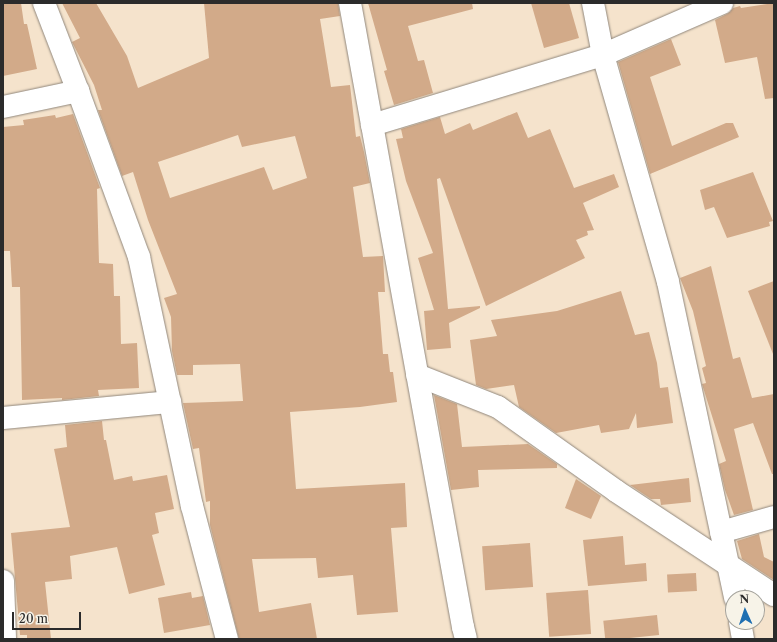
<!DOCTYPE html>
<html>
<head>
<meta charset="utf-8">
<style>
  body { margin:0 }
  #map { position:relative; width:777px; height:642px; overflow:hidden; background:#f5e3cc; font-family:"Libre Caslon Text",serif }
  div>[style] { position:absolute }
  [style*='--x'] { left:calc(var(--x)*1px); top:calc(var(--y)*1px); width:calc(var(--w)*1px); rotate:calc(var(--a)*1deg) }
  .building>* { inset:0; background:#d2aa89; transform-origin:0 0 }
  .roads { filter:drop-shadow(0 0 1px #90877c) drop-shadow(0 0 1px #90877c) }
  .minor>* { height:22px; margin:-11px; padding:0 11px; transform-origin:11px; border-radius:11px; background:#fff }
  span { translate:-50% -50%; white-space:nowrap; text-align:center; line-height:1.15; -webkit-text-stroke:4px #f7f3e8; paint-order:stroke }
  .frame { position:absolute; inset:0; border:4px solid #2b2b2b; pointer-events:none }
  .north { position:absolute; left:725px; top:590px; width:40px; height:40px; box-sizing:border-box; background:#f7f3e8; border:1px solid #a5a39c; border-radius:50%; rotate:357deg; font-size:11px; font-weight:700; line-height:16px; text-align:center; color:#2b2b2b }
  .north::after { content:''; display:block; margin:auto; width:14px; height:18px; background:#1f6fb2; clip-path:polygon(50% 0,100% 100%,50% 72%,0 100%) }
  .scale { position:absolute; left:12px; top:612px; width:69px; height:18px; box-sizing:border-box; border:2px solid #2b2b2b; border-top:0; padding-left:5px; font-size:12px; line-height:14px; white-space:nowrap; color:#2b2b2b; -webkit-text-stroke:3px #f7f3e8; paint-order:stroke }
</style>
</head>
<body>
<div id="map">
  <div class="building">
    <i style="clip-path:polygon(3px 3px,21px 3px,24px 24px,27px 24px,37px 69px,3px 76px)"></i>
    <i style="clip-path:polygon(evenodd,62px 3px,96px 3px,127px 56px,138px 88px,209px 58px,204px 3px,338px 3px,340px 16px,320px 19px,331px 87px,350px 85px,356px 137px,360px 136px,364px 152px,370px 183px,353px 187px,363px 257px,383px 256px,385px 292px,378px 292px,383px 354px,388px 354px,390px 372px,393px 372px,397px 402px,360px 407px,290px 412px,296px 489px,405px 483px,407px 527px,391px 528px,398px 612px,357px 615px,353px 575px,318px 578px,316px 558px,252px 559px,259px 612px,311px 603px,317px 639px,239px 639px,210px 525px,210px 501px,206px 502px,199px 448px,193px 449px,183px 403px,243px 401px,240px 364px,193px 365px,193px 375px,177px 375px,172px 351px,171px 317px,164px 298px,177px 294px,148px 220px,133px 172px,122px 176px,98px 110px,102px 110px,94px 85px,72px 42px,80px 38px,62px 3px,238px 135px,242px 147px,295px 136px,307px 178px,273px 190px,264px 167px,170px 198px,158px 162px,238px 135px)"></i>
    <i style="clip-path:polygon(368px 3px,472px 3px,473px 9px,408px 26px,418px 61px,424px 60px,433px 93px,394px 105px,384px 71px,387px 70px)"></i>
    <i style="clip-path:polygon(531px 3px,569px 3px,579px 38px,544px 48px)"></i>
    <i style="clip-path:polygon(774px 3px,774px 98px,765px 99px,757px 57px,725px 63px,715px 20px,727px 14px,733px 8px,740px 6px,741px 8px)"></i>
    <i style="clip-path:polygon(671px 39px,681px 65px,650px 77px,672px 146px,726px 123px,733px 123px,739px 137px,650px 174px,618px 62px)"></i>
    <i style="clip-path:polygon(517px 112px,528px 138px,550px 129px,574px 188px,614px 174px,619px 187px,583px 203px,594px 230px,587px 231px,588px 235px,576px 240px,585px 258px,486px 306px,440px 178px,437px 179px,448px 309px,480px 306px,480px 308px,449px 323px,451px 348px,427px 350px,424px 311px,434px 310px,418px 258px,433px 253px,406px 181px,396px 139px,403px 138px,401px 129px,440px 117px,445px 134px,470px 123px,473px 130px)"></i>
    <i style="clip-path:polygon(73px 114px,100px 188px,97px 189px,99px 263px,113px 264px,114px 296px,120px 296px,121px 344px,137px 343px,139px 388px,98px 390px,99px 396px,62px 400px,62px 398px,22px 400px,20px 287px,12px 287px,10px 251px,3px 251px,3px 127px,24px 125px,23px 120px,55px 115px,56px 118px)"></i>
    <i style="clip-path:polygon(753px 172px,773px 221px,769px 222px,770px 226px,727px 238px,714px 207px,705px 210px,700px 190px)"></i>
    <i style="clip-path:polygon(711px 266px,733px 359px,740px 357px,752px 398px,774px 394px,774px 474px,772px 474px,753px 423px,734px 429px,753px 510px,734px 515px,725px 490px,719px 464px,726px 461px,702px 384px,706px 383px,702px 368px,706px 366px,693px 311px,680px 278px)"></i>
    <i style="clip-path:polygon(774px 281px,774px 354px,773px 354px,748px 291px)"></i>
    <i style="clip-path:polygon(621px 291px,635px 335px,649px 332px,657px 363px,660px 388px,668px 387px,673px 423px,637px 428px,636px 413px,629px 429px,601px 433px,599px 425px,556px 433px,519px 407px,514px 385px,486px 389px,476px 385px,470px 340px,497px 336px,491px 320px,557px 311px)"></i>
    <i style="clip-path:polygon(434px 395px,457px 404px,462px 447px,528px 444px,557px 464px,557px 468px,478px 470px,479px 487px,451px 490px)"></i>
    <i style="clip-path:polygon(102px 421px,104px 440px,106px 440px,114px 480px,132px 476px,133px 481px,167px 475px,174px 509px,155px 513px,159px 533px,152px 535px,165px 585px,129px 594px,117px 547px,70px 556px,72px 579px,45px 582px,51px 639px,27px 639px,27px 635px,20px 635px,11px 533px,70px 527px,54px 449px,67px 447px,65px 425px)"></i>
    <i style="clip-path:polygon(689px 478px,691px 502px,661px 505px,660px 499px,651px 499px,630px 485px)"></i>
    <i style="clip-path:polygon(576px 479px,601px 496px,591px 519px,565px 508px)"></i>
    <i style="clip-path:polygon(759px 534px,764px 557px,774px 562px,774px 580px,742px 559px,737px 541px)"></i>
    <i style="clip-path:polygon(623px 536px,625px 565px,646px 563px,647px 581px,588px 586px,583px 540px)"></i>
    <i style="left:530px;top:543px;width:44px;height:48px;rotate:86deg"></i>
    <i style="left:696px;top:573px;width:18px;height:29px;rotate:87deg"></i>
    <i style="left:588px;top:590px;width:44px;height:42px;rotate:86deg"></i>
    <i style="clip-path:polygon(191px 592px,192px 598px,203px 596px,210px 625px,164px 633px,158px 598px)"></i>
    <i style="left:657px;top:615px;width:20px;height:54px;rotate:84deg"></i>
  </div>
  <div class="roads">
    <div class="minor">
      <i style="--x:44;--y:3;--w:94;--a:68.9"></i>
      <i style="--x:78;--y:91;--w:177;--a:69.8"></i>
      <i style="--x:139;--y:257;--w:255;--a:78"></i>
      <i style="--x:192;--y:506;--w:138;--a:75.3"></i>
      <i style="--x:350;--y:3;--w:634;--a:79.74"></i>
      <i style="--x:463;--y:627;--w:12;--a:76"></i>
      <i style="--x:593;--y:3;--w:53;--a:79.1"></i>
      <i style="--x:603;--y:55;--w:236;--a:74"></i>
      <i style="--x:668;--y:282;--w:323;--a:78"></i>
      <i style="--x:3;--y:107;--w:77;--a:-12"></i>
      <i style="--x:372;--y:125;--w:241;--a:-16.9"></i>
      <i style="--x:603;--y:55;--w:130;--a:-23.6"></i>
      <i style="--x:417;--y:375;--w:87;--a:21.6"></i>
      <i style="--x:498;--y:407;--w:145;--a:35.4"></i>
      <i style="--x:616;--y:491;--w:189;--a:33.4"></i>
      <i style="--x:3;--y:418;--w:168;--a:-5.5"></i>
      <i style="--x:721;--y:532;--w:55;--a:-15.8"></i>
      <i style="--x:3;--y:581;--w:58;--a:88"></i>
      <i style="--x:740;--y:622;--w:17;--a:80"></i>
    </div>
  </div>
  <div class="frame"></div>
  <div class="north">N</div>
  <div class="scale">20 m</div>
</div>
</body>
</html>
